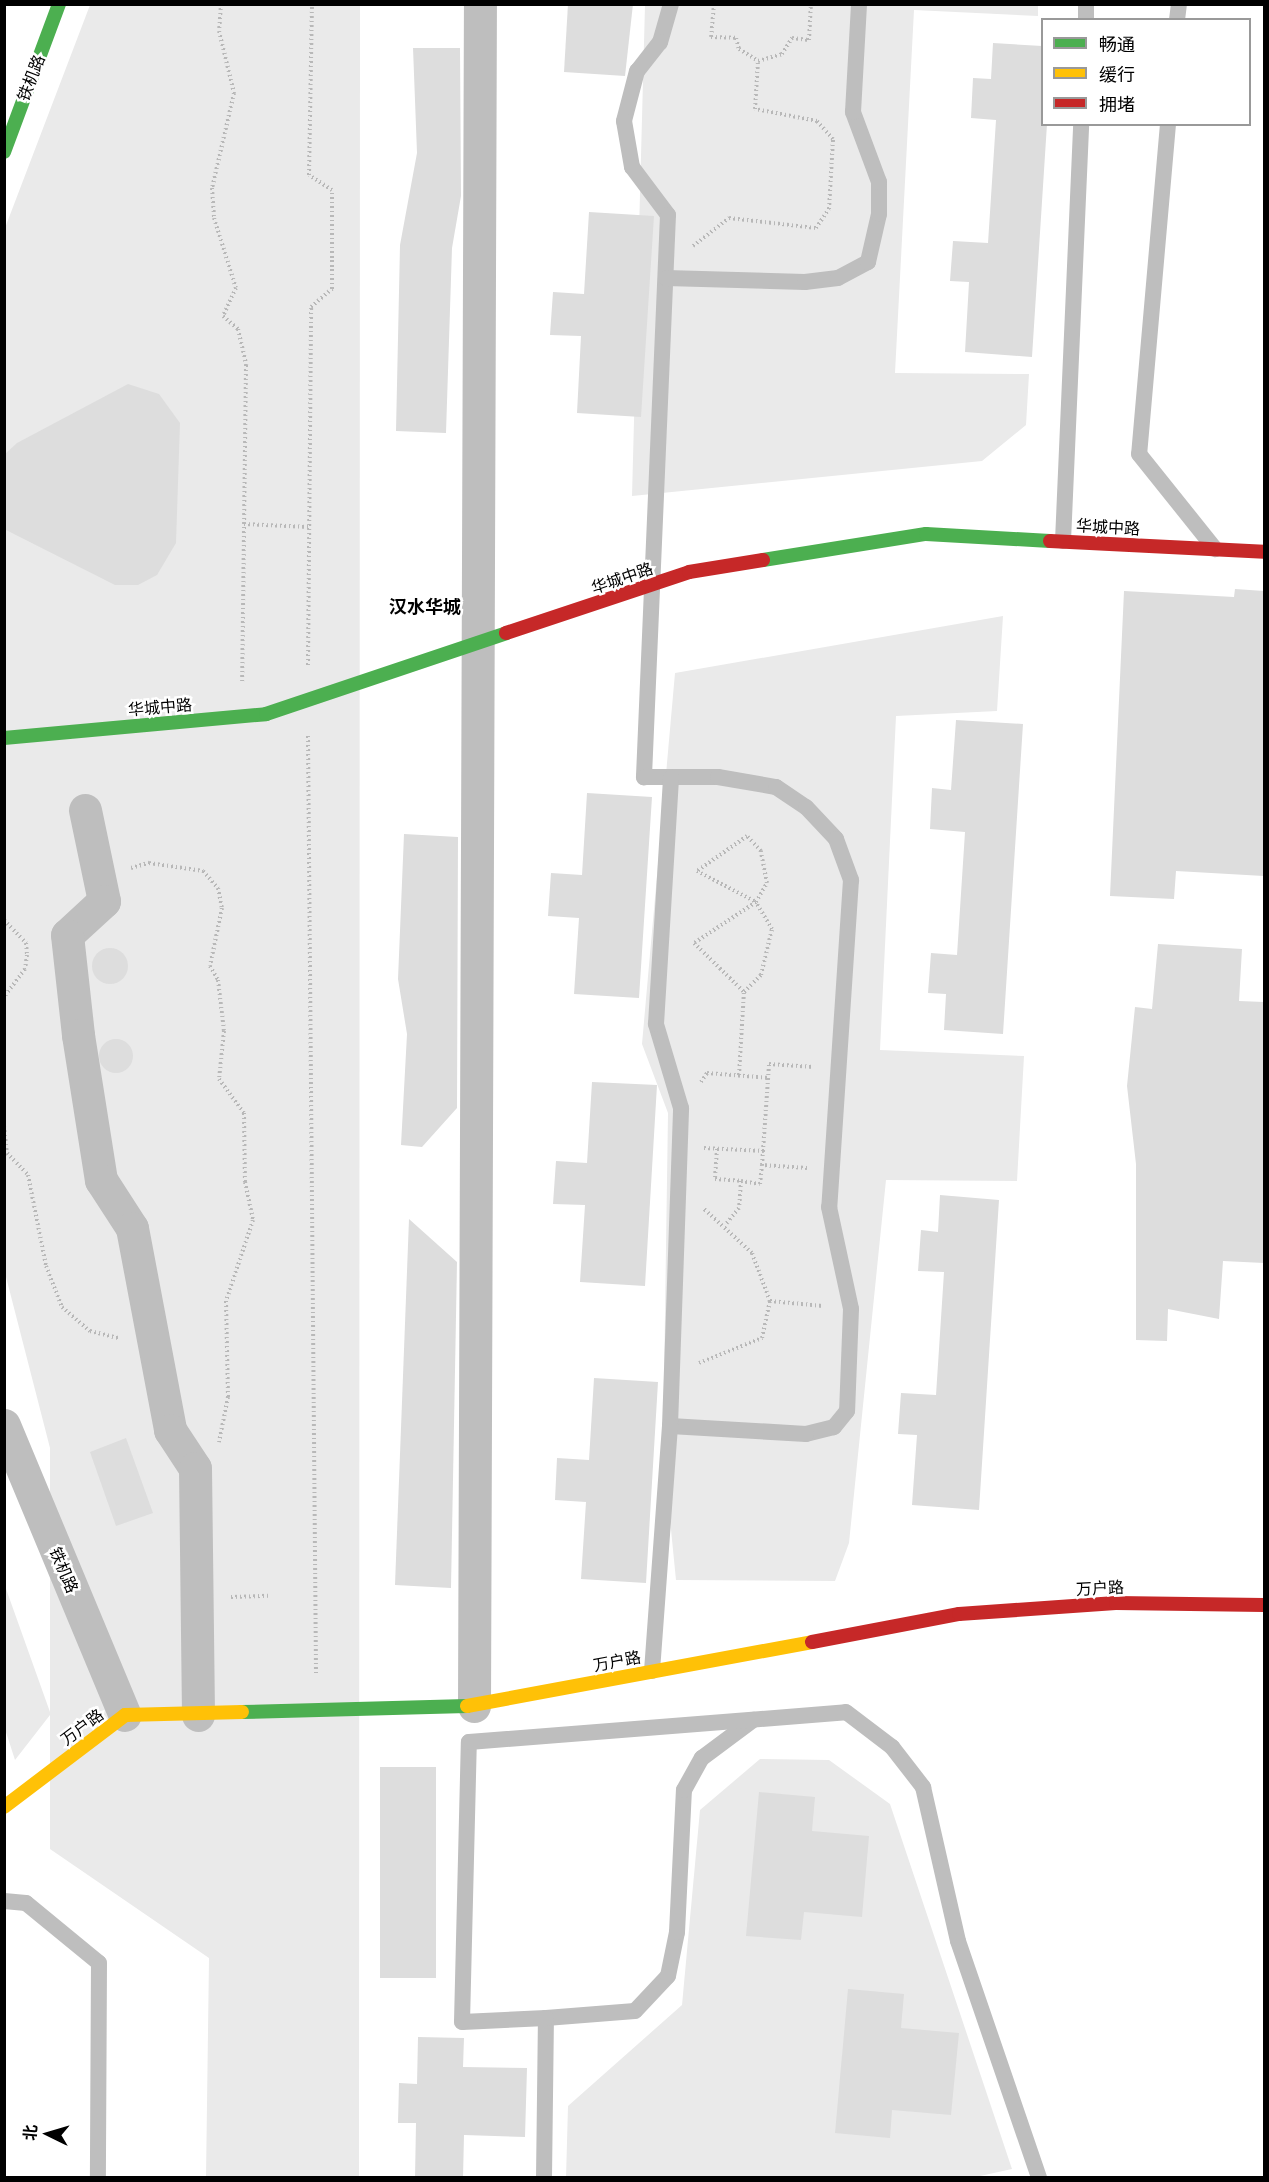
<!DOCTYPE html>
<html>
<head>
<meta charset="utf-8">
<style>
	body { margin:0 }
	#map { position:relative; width:1269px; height:2182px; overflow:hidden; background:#fff; font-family:"Archivo Narrow","Noto Sans SC",sans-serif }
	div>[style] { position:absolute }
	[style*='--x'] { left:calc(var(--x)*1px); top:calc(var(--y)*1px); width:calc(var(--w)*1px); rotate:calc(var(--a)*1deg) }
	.green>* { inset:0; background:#eaeaea }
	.building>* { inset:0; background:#ddd }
	.round { border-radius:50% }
	.path>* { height:4px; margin-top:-2px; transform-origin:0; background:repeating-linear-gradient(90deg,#b8b8b8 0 1.5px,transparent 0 4.5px) }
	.lane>* { height:16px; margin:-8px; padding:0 8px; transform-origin:8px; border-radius:8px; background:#bebebe }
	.street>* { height:33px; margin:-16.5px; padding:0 16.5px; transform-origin:16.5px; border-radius:16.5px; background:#bebebe }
	.fast>* { height:14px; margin:-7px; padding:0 7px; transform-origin:7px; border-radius:7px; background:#4caf50 }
	.slow>* { height:14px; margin:-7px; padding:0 7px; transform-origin:7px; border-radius:7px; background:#ffc107 }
	.jam>* { height:14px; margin:-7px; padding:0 7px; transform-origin:7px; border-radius:7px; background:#c62828 }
	span { translate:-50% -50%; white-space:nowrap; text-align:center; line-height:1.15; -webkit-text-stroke:5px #fff; paint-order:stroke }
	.street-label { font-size:16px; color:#000 }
	.neighbourhood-label { font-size:18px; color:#000; font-weight:700 }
	.frame { position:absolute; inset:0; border:6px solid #000; pointer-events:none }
	.legend { position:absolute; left:1041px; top:18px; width:210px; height:108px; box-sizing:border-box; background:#fff; border:2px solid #999; margin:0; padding:8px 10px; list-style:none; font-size:18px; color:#000 }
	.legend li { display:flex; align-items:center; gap:12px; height:30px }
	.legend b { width:30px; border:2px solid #999 }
	.north { position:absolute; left:18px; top:2104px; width:60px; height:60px; -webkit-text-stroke:4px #fff; paint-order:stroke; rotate:275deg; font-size:16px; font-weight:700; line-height:24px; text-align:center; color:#000 }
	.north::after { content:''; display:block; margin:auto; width:21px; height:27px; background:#000; clip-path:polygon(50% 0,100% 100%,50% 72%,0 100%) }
</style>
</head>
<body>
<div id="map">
	<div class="green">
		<div style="clip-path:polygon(90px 5px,360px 5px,359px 2177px,206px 2177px,209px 1958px,50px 1849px,50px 1715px,15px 1760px,5px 1729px,5px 1586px,50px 1712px,50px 1448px,5px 1273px,5px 228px)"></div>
		<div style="clip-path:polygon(645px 5px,1038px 5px,1038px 16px,914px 10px,895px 373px,1029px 374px,1026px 425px,982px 461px,632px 496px)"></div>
		<div style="clip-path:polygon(1003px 616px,997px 711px,896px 716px,880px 1050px,1024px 1056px,1017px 1181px,886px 1180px,849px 1543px,835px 1581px,676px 1580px,663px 1449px,668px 1113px,642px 1044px,675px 673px)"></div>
		<div style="clip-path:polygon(760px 1759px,829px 1760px,890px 1804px,1012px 2169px,971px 2178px,566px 2178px,568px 2106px,682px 2005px,700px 1810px)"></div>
	</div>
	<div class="building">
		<div style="clip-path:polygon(568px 4px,633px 4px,625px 76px,564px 72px)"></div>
		<div style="clip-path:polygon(993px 43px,1042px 46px,1042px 124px,1047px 124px,1032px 357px,965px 352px,969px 282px,950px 281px,953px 241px,988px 243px,996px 120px,971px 118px,973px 78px,991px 79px)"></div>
		<div style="clip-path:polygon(413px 48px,460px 48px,461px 196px,452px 248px,446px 433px,396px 431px,400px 245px,417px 153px)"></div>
		<div style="clip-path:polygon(589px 212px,654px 216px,641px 417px,577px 413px,581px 336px,550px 335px,553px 292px,584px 294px)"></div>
		<div style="clip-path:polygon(128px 384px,159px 394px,180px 423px,176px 543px,157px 575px,138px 585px,115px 585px,4px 529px,4px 455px,17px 443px)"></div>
		<div style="clip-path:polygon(1235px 589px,1264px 591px,1264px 876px,1176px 871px,1174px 899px,1110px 896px,1124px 591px,1234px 597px)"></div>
		<div style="clip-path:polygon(956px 720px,1023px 724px,1003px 1034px,944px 1030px,946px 994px,928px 993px,931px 953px,957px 955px,965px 832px,930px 829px,932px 788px,951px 790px)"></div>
		<div style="clip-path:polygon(587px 793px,652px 797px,639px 998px,574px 994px,579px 918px,548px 916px,551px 873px,582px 875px)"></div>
		<div style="clip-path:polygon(404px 834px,458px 837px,457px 1108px,422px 1147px,401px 1145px,407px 1034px,398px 979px)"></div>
		<div style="clip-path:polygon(1158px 944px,1242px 949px,1239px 1001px,1264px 1002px,1264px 1263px,1223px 1261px,1219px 1319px,1168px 1309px,1167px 1341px,1136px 1340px,1136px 1164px,1127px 1086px,1135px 1007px,1152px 1009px)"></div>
		<div class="round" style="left:92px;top:948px;width:36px;height:36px"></div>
		<div class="round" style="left:99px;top:1039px;width:34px;height:34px"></div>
		<div style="clip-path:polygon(592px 1082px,657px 1085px,645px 1286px,580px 1282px,585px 1205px,553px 1204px,556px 1161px,587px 1163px)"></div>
		<div style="clip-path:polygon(940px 1195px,999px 1200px,979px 1510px,912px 1505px,917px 1435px,898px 1434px,901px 1393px,936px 1395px,944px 1272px,918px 1271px,921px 1230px,938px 1232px)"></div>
		<div style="clip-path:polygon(409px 1219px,457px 1262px,451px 1588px,395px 1585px)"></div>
		<div style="clip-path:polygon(594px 1378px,658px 1382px,646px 1583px,581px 1579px,586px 1502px,555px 1500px,557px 1458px,589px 1460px)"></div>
		<div style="clip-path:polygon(126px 1438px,153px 1513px,116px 1526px,90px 1452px)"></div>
		<div style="clip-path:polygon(380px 1767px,436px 1767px,436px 1978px,380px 1978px)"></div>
		<div style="clip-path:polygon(759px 1792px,815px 1797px,812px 1831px,869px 1836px,862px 1917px,804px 1912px,801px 1940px,746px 1936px)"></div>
		<div style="clip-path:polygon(848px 1989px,904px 1994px,901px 2028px,959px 2033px,951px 2115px,892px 2110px,890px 2138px,835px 2133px)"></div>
		<div style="clip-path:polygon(418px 2037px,464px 2038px,463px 2067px,527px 2068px,525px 2137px,464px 2135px,463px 2178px,415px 2178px,416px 2123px,398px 2123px,399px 2083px,417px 2084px)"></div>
	</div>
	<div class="path">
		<div style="--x:221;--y:4;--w:27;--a:94"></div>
		<div style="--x:219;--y:31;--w:64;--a:76.4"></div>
		<div style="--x:234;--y:93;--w:98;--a:103"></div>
		<div style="--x:212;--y:188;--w:30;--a:86"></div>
		<div style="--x:214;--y:218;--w:73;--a:72.6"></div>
		<div style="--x:236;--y:288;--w:31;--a:115"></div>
		<div style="--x:223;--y:316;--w:20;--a:41"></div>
		<div style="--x:238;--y:329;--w:37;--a:77"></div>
		<div style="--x:246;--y:365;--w:318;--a:90.7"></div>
		<div style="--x:714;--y:4;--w:33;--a:95"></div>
		<div style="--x:711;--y:37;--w:25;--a:2"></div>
		<div style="--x:736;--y:38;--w:11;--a:75"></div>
		<div style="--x:739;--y:49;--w:22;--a:32"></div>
		<div style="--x:693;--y:246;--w:46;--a:-37.9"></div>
		<div style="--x:729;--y:218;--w:88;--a:6.6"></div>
		<div style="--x:816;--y:228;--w:23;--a:-56"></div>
		<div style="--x:829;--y:209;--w:70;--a:-86.7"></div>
		<div style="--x:833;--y:139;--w:24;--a:-132"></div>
		<div style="--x:817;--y:121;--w:63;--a:-169"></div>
		<div style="--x:755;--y:109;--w:48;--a:-86.4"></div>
		<div style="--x:758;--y:61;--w:25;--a:-16"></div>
		<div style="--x:782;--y:54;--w:19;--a:-58"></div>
		<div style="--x:792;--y:38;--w:17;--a:7"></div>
		<div style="--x:809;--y:40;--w:36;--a:-87"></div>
		<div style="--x:244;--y:524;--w:65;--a:2.6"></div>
		<div style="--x:308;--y:665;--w:358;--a:-89.5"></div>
		<div style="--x:311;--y:307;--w:28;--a:-41"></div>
		<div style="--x:332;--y:289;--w:99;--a:-90"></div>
		<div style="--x:332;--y:190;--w:27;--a:-147"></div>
		<div style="--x:309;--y:175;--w:171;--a:-89"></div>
		<div style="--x:308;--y:736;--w:940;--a:89.51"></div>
		<div style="--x:131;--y:868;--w:19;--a:-16"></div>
		<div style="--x:149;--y:863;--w:55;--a:8.4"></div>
		<div style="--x:203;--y:871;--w:23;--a:49"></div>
		<div style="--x:218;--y:888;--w:20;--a:79"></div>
		<div style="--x:222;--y:908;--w:59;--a:101.7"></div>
		<div style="--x:210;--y:966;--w:16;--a:60"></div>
		<div style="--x:218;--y:980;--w:51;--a:83.3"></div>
		<div style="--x:224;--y:1031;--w:48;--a:95.9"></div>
		<div style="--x:219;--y:1079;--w:42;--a:53.7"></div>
		<div style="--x:244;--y:1113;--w:69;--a:89.2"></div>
		<div style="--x:245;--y:1182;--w:39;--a:78"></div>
		<div style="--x:253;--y:1220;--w:85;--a:108.4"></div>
		<div style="--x:226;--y:1301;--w:96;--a:88.8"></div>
		<div style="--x:228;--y:1397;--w:46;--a:101.3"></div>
		<div style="--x:4;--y:920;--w:32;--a:46"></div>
		<div style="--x:26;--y:943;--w:12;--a:85"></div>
		<div style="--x:27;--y:955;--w:14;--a:98"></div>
		<div style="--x:25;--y:969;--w:35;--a:127"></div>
		<div style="--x:739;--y:1075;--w:83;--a:-86.6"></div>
		<div style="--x:744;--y:992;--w:24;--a:-45"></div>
		<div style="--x:761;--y:975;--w:47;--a:-76.6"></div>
		<div style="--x:772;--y:929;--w:31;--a:-121"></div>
		<div style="--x:756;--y:902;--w:22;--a:-60"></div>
		<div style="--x:767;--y:883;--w:33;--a:-101"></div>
		<div style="--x:761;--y:851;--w:21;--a:-133"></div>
		<div style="--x:747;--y:836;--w:61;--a:145"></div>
		<div style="--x:697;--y:871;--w:67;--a:27.7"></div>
		<div style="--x:756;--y:902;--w:74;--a:146.5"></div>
		<div style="--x:694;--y:943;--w:70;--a:44.4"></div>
		<div style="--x:701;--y:1082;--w:11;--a:-56"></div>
		<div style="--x:707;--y:1073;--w:62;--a:4.6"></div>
		<div style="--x:4;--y:1126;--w:27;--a:84"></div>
		<div style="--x:7;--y:1153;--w:30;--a:46"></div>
		<div style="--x:28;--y:1175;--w:93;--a:78.8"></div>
		<div style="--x:46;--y:1266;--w:44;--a:68.7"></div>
		<div style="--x:62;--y:1307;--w:37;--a:41"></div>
		<div style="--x:90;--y:1331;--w:30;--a:14"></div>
		<div style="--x:704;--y:1148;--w:60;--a:2.9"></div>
		<div style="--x:717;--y:1149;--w:30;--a:94"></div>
		<div style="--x:715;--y:1179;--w:26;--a:4"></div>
		<div style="--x:741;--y:1181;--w:27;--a:94"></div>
		<div style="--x:739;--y:1208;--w:22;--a:129"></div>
		<div style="--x:807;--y:1168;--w:45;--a:-176.2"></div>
		<div style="--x:762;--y:1165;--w:101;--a:-86"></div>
		<div style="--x:769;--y:1064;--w:45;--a:3.8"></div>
		<div style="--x:741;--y:1181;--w:19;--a:9"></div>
		<div style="--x:760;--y:1184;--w:19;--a:-84"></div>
		<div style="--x:770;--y:1301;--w:53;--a:5.4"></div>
		<div style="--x:699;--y:1363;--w:68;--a:-21.6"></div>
		<div style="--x:762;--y:1338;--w:38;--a:-78"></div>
		<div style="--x:770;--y:1301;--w:51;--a:-110.6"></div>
		<div style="--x:752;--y:1253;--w:65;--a:-137.5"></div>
		<div style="--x:231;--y:1597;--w:37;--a:-2"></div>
	</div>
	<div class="lane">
		<div style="--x:671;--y:4;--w:40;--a:106"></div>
		<div style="--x:660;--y:42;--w:37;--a:128"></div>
		<div style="--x:637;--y:71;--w:52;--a:104.6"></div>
		<div style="--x:624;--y:121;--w:47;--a:80.1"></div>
		<div style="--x:632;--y:167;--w:60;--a:53.1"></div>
		<div style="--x:668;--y:215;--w:563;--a:92.45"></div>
		<div style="--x:644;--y:777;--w:74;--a:0"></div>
		<div style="--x:718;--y:777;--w:59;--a:9.8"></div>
		<div style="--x:776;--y:787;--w:36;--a:34"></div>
		<div style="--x:806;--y:807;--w:44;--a:46.8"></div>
		<div style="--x:836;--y:839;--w:44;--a:69.9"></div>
		<div style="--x:851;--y:880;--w:328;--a:93.8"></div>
		<div style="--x:829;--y:1207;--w:104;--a:77.8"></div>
		<div style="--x:851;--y:1309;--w:102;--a:92.2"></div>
		<div style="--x:847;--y:1411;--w:21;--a:129"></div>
		<div style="--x:834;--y:1427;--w:29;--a:166"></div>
		<div style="--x:806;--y:1434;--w:136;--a:-176.6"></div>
		<div style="--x:670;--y:1426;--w:318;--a:-88"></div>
		<div style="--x:681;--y:1108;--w:88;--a:-106.6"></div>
		<div style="--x:656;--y:1024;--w:247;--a:-86.5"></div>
		<div style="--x:1086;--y:20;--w:16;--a:-90"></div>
		<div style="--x:1177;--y:20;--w:16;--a:-83"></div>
		<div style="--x:1168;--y:124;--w:331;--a:95"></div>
		<div style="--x:1139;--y:454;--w:122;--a:51.3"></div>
		<div style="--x:666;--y:278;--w:139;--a:1.6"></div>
		<div style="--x:805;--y:282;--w:33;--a:-7"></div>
		<div style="--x:838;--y:278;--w:34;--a:-28"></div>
		<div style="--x:868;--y:262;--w:49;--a:-77.1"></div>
		<div style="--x:879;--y:214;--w:32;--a:-90"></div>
		<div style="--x:879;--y:182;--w:75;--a:-110.4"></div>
		<div style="--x:853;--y:112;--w:108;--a:-86.8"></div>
		<div style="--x:1063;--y:541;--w:417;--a:-87.5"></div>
		<div style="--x:652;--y:1671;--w:246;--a:-85.8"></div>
		<div style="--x:4;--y:1901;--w:22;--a:5"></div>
		<div style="--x:26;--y:1903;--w:94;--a:39.4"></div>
		<div style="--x:99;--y:1963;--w:215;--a:90.3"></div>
		<div style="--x:546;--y:2018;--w:89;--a:-4.5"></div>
		<div style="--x:635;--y:2011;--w:48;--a:-46.7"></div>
		<div style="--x:668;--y:1976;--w:45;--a:-78.4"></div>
		<div style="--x:677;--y:1932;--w:142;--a:-87.2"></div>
		<div style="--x:684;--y:1790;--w:37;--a:-61"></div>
		<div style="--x:702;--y:1758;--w:64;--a:-36.7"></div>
		<div style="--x:544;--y:2178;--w:160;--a:-89.3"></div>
		<div style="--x:546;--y:2018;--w:84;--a:177.3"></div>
		<div style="--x:462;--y:2022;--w:280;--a:-88.6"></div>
		<div style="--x:469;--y:1742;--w:378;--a:-4.5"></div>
		<div style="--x:846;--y:1712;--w:58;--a:37.3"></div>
		<div style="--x:892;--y:1747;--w:51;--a:52.2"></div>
		<div style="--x:923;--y:1787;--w:158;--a:77.2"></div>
		<div style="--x:958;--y:1941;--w:250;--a:71.1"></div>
	</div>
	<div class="street">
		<div style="--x:85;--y:810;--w:93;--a:78.2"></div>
		<div style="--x:104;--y:901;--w:50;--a:137.4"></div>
		<div style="--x:67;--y:935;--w:101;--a:83.7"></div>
		<div style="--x:78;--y:1035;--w:147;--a:81"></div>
		<div style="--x:101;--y:1180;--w:57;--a:57.1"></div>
		<div style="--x:132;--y:1228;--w:206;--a:79.3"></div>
		<div style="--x:170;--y:1430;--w:45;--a:56.7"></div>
		<div style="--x:195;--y:1468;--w:247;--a:89.3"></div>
		<div style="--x:4;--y:1425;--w:314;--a:67.4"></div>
		<div style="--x:474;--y:1706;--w:1702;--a:-89.8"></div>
	</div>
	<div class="fast">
		<div style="--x:4;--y:152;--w:158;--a:-69.6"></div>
		<div style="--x:763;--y:560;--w:165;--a:-9.1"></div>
		<div style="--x:926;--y:534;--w:124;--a:3.2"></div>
		<div style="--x:4;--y:738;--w:263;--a:-5.2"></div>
		<div style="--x:266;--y:714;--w:253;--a:-18.6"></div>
		<div style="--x:242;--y:1712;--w:225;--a:-1.5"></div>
	</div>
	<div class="slow">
		<div style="--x:467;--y:1706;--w:351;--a:-10.5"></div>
		<div style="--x:4;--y:1807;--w:152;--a:-37.2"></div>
		<div style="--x:125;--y:1715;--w:117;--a:-1.5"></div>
	</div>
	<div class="jam">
		<div style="--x:1050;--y:541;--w:214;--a:2.9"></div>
		<div style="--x:506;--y:633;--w:193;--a:-18.4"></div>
		<div style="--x:689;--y:572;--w:75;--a:-9.2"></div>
		<div style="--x:812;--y:1642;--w:150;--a:-10.8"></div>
		<div style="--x:959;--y:1614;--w:157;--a:-4"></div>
		<div style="--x:1116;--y:1603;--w:148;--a:0.8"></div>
	</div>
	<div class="street-label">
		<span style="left:31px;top:78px;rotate:-69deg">铁机路</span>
		<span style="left:1108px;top:527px;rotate:3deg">华城中路</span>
		<span style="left:622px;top:578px;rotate:-19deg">华城中路</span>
		<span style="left:160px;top:707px;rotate:-5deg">华城中路</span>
		<span style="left:64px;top:1570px;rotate:67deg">铁机路</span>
		<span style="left:1100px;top:1588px;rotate:-3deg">万户路</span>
		<span style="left:617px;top:1661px;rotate:-11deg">万户路</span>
		<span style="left:82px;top:1727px;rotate:-37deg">万户路</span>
	</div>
	<div class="neighbourhood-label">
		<span style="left:425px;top:607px">汉水华城</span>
	</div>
	<div class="frame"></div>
	<ul class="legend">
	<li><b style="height:8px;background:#4caf50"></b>畅通</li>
	<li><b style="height:8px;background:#ffc107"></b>缓行</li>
	<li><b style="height:8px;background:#c62828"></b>拥堵</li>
	</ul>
	<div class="north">北</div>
</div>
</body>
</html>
